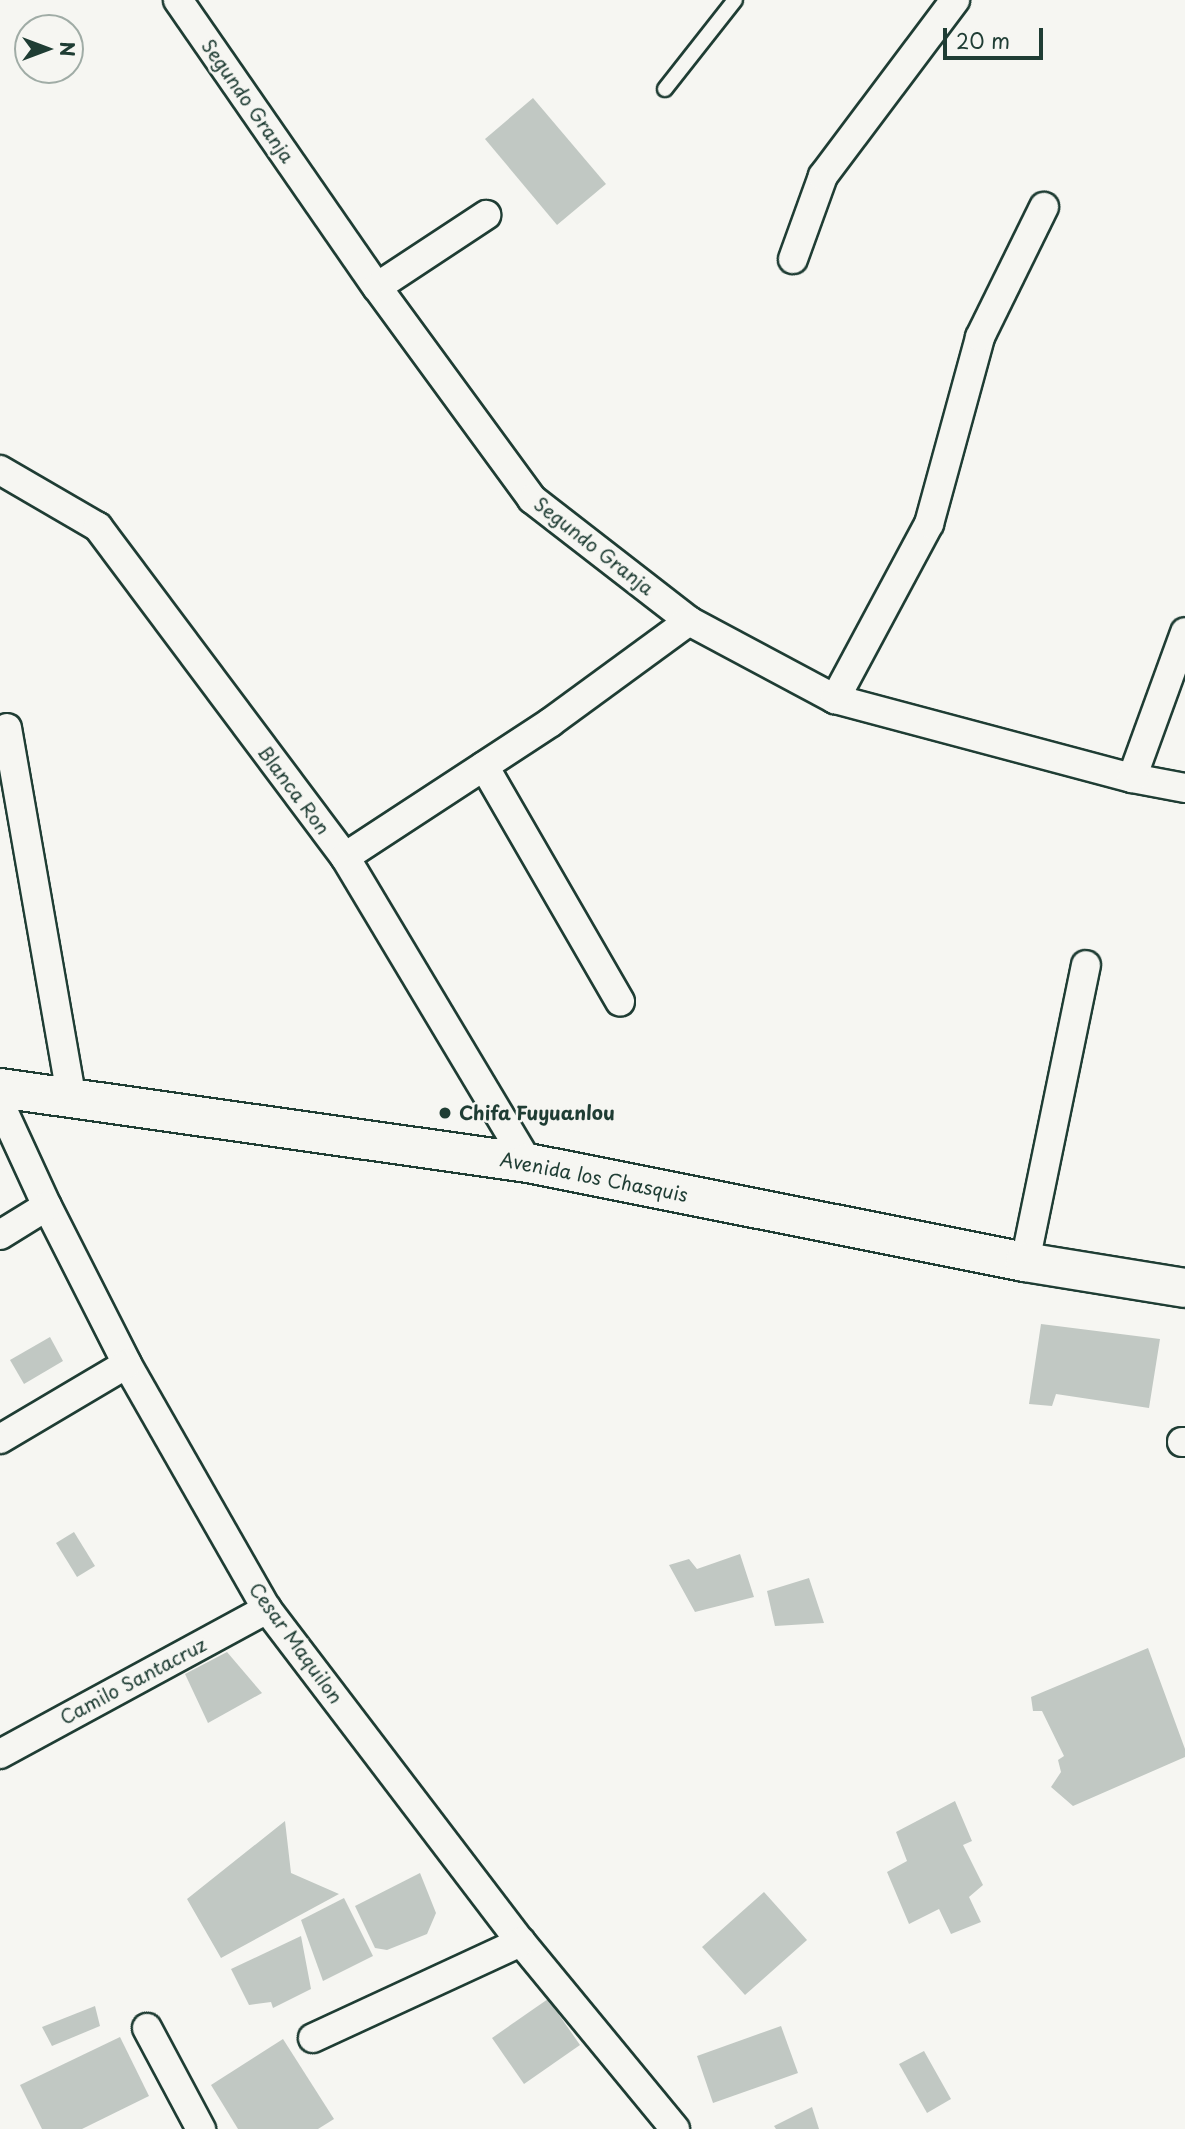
<!DOCTYPE html>
<html>
<head>
<meta charset="utf-8">
<style>
	body { margin:0 }
	#map { position:relative; width:1185px; height:2129px; overflow:hidden; background:#f6f6f2; font-family:"Playpen Sans",sans-serif }
	div>[style] { position:absolute }
	[style*='--x'] { left:calc(var(--x)*1px); top:calc(var(--y)*1px); width:calc(var(--w)*1px); rotate:calc(var(--a)*1deg) }
	.building>* { inset:0; background:#c1c8c3 }
	.roads { filter:drop-shadow(2px 0 #1f3d34) drop-shadow(-2px 0 #1f3d34) drop-shadow(0 2px #1f3d34) drop-shadow(0 -2px #1f3d34) }
	.lane>* { height:14px; margin:-7px; padding:0 7px; transform-origin:7px; border-radius:7px; background:#f6f6f2 }
	.street>* { height:28px; margin:-14px; padding:0 14px; transform-origin:14px; border-radius:14px; background:#f6f6f2 }
	.secondary>* { height:38px; margin:-19px; padding:0 19px; transform-origin:19px; border-radius:19px; background:#f6f6f2 }
	.dots>* { width:19px; height:19px; translate:-50% -50%; box-sizing:border-box; border:4px solid #f6f6f2; border-radius:50% }
	span { translate:-50% -50%; white-space:nowrap; text-align:center; line-height:1.15; -webkit-text-stroke:5px #f6f6f2; paint-order:stroke }
	.street-label { font-size:19px; color:#1f3d34 }
	.poi-label { font-size:19px; color:#1f3d34; font-weight:700 }
	.left { translate:0 -50%; text-align:left }
	.north { position:absolute; left:14px; top:14px; width:70px; height:70px; box-sizing:border-box; background:#f6f6f2; border:2px solid #a0aca6; border-radius:50%; rotate:90deg; font-size:19px; font-weight:700; line-height:28px; text-align:center; color:#1f3d34 }
	.north::after { content:''; display:block; margin:auto; width:24px; height:32px; background:#1f3d34; clip-path:polygon(50% 0,100% 100%,50% 72%,0 100%) }
	.scale { position:absolute; left:943px; top:28px; width:100px; height:32px; box-sizing:border-box; border:4px solid #1f3d34; border-top:0; padding-left:9px; font-size:21px; line-height:24px; white-space:nowrap; color:#1f3d34; -webkit-text-stroke:5px #f6f6f2; paint-order:stroke }
</style>
</head>
<body>
<div id="map">
	<div class="building">
		<div style="clip-path:polygon(533px 98px,606px 184px,557px 225px,485px 139px)"></div>
		<div style="clip-path:polygon(1041px 1324px,1160px 1339px,1149px 1408px,1056px 1394px,1052px 1406px,1029px 1404px)"></div>
		<div style="clip-path:polygon(50px 1337px,63px 1361px,24px 1384px,10px 1360px)"></div>
		<div style="clip-path:polygon(74px 1532px,95px 1566px,77px 1577px,56px 1543px)"></div>
		<div style="clip-path:polygon(740px 1554px,754px 1597px,695px 1612px,669px 1565px,689px 1559px,697px 1569px)"></div>
		<div style="clip-path:polygon(809px 1578px,824px 1623px,775px 1626px,767px 1591px)"></div>
		<div style="clip-path:polygon(1148px 1648px,1185px 1749px,1185px 1757px,1073px 1806px,1051px 1787px,1061px 1772px,1058px 1760px,1064px 1756px,1042px 1711px,1033px 1711px,1031px 1697px)"></div>
		<div style="clip-path:polygon(227px 1652px,262px 1693px,208px 1723px,185px 1674px)"></div>
		<div style="clip-path:polygon(955px 1801px,972px 1841px,963px 1845px,983px 1885px,969px 1897px,981px 1922px,951px 1934px,939px 1909px,909px 1924px,887px 1872px,907px 1861px,896px 1832px)"></div>
		<div style="clip-path:polygon(285px 1821px,291px 1873px,339px 1894px,221px 1958px,187px 1899px)"></div>
		<div style="clip-path:polygon(420px 1873px,436px 1913px,427px 1934px,387px 1950px,375px 1948px,355px 1906px)"></div>
		<div style="clip-path:polygon(764px 1892px,807px 1940px,745px 1995px,702px 1947px)"></div>
		<div style="clip-path:polygon(344px 1898px,373px 1956px,323px 1981px,301px 1920px)"></div>
		<div style="clip-path:polygon(301px 1936px,311px 1989px,273px 2008px,271px 2002px,249px 2005px,231px 1969px)"></div>
		<div style="clip-path:polygon(548px 1999px,580px 2045px,524px 2084px,492px 2038px)"></div>
		<div style="clip-path:polygon(95px 2006px,100px 2026px,52px 2046px,42px 2027px)"></div>
		<div style="clip-path:polygon(781px 2026px,798px 2073px,713px 2103px,697px 2056px)"></div>
		<div style="clip-path:polygon(120px 2037px,149px 2096px,82px 2129px,42px 2129px,20px 2085px)"></div>
		<div style="clip-path:polygon(283px 2039px,334px 2119px,318px 2129px,238px 2129px,211px 2085px)"></div>
		<div style="clip-path:polygon(924px 2051px,951px 2099px,927px 2113px,899px 2064px)"></div>
		<div style="clip-path:polygon(812px 2107px,819px 2129px,776px 2129px,774px 2126px)"></div>
	</div>
	<div class="roads">
		<div class="lane">
			<div style="--x:665;--y:89;--w:113;--a:-51.8"></div>
		</div>
		<div class="street">
			<div style="--x:178;--y:0;--w:349;--a:55.3"></div>
			<div style="--x:377;--y:287;--w:263;--a:53.8"></div>
			<div style="--x:532;--y:499;--w:199;--a:37.8"></div>
			<div style="--x:689;--y:621;--w:166;--a:28.1"></div>
			<div style="--x:835;--y:699;--w:307;--a:14.9"></div>
			<div style="--x:1132;--y:778;--w:54;--a:10.7"></div>
			<div style="--x:793;--y:259;--w:88;--a:-70.1"></div>
			<div style="--x:823;--y:176;--w:220;--a:-53.1"></div>
			<div style="--x:377;--y:287;--w:131;--a:-33.4"></div>
			<div style="--x:0;--y:470;--w:113;--a:30.2"></div>
			<div style="--x:98;--y:527;--w:412;--a:53.2"></div>
			<div style="--x:345;--y:857;--w:357;--a:59.1"></div>
			<div style="--x:835;--y:699;--w:199;--a:-61.8"></div>
			<div style="--x:929;--y:524;--w:194;--a:-74.7"></div>
			<div style="--x:980;--y:337;--w:145;--a:-63.8"></div>
			<div style="--x:7;--y:728;--w:374;--a:80.1"></div>
			<div style="--x:484;--y:766;--w:272;--a:60"></div>
			<div style="--x:1132;--y:778;--w:155;--a:-70"></div>
			<div style="--x:345;--y:857;--w:246;--a:-33.2"></div>
			<div style="--x:551;--y:722;--w:171;--a:-36.2"></div>
			<div style="--x:0;--y:1104;--w:112;--a:65.3"></div>
			<div style="--x:47;--y:1206;--w:177;--a:63.1"></div>
			<div style="--x:127;--y:1364;--w:282;--a:60.3"></div>
			<div style="--x:267;--y:1609;--w:419;--a:52.7"></div>
			<div style="--x:521;--y:1942;--w:242;--a:50.5"></div>
			<div style="--x:0;--y:1235;--w:55;--a:-31.7"></div>
			<div style="--x:1025;--y:1262;--w:303;--a:-78.4"></div>
			<div style="--x:0;--y:1439;--w:147;--a:-30.6"></div>
			<div style="--x:1182;--y:1442;--w:3;--a:0"></div>
			<div style="--x:0;--y:1754;--w:304;--a:-28.5"></div>
			<div style="--x:147;--y:2028;--w:115;--a:61.9"></div>
			<div style="--x:313;--y:2038;--w:229;--a:-24.8"></div>
		</div>
		<div class="secondary">
			<div style="--x:0;--y:1088;--w:533;--a:8.08"></div>
			<div style="--x:528;--y:1163;--w:507;--a:11.27"></div>
			<div style="--x:1025;--y:1262;--w:162;--a:9.2"></div>
		</div>
	</div>
	<div class="dots">
		<div style="left:445px;top:1113px;background:#1f3d34"></div>
	</div>
	<div class="street-label">
		<span style="left:248px;top:101px;rotate:55deg">Segundo Granja</span>
		<span style="left:594px;top:546px;rotate:38deg">Segundo Granja</span>
		<span style="left:294px;top:790px;rotate:53deg">Blanca Ron</span>
		<span style="left:594px;top:1177px;rotate:11deg">Avenida los Chasquis</span>
		<span style="left:296px;top:1643px;rotate:54deg">Cesar Maquilon</span>
		<span style="left:133px;top:1681px;rotate:-28deg">Camilo Santacruz</span>
	</div>
	<div class="poi-label">
		<span class="left" style="left:459px;top:1113px">Chifa Fuyuanlou</span>
	</div>
	<div class="north">N</div>
	<div class="scale">20 m</div>
</div>
</body>
</html>
